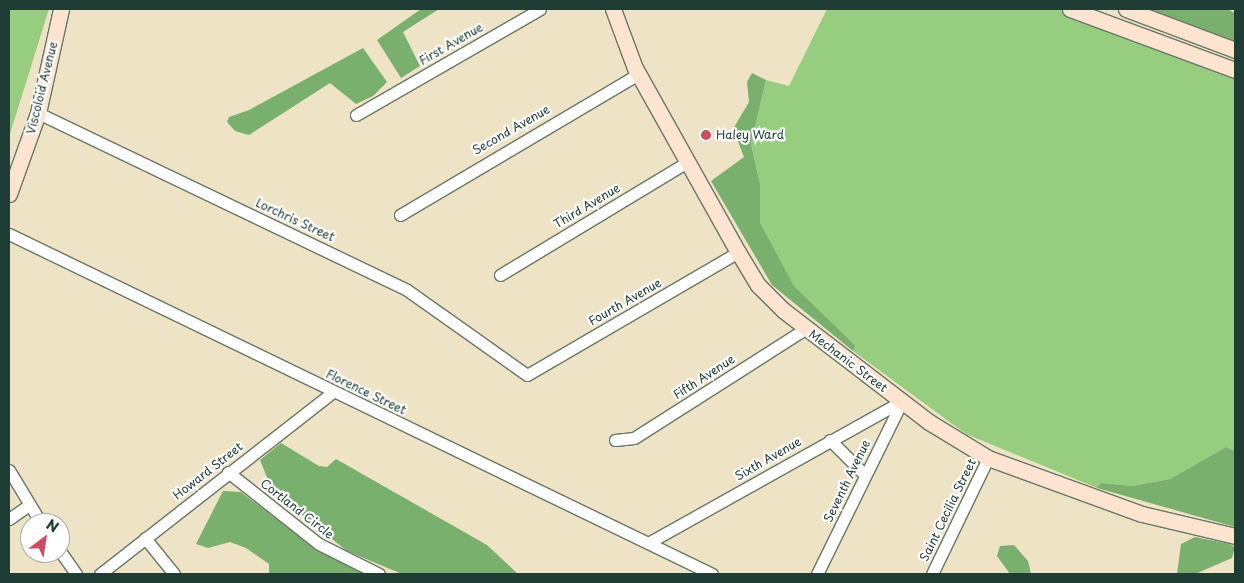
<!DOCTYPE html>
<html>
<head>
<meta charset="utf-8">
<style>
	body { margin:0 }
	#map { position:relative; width:1244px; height:583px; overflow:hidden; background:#efe3c6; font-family:"Playpen Sans",sans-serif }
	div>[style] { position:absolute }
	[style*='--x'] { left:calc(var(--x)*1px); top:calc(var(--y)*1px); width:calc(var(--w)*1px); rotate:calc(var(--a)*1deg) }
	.green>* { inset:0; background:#97cd7e }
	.forest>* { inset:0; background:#79b06d }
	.roads { filter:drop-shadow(1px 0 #687767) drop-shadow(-1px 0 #687767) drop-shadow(0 1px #687767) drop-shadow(0 -1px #687767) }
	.minor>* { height:11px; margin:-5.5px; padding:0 5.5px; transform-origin:5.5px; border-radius:5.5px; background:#fff }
	.secondary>* { height:15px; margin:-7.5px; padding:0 7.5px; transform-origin:7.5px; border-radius:7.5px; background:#fde4d1 }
	.dots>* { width:14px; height:14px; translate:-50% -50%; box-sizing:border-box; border:2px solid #fff; border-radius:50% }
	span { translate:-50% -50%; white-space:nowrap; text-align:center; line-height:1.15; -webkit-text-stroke:4.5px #fff; paint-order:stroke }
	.street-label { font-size:12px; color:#1f3d34 }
	.poi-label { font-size:12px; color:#1f3d34 }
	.left { translate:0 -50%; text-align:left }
	.frame { position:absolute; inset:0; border:10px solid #1f3d34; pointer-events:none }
	.north { position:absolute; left:20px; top:513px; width:50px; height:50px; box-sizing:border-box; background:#fff; border:1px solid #a5b1ae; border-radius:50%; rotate:31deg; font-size:14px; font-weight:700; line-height:20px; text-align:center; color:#1f3d34 }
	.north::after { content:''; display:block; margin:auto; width:18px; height:22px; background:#d1495b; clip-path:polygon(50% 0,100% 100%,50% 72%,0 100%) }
</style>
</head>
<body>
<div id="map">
	<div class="green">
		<div style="clip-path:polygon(9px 9px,49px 9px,9px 137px)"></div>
		<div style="clip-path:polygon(827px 9px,1058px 9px,1235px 75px,1235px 451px,1226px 447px,1170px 479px,1132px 486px,1101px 483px,1097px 488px,966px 434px,853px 351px,855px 345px,794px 286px,776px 256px,760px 223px,760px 184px,751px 144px,766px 80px,789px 86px)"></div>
	</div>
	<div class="forest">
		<div style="clip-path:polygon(421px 9px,439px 9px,403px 32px,420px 66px,401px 78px,377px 40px)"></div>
		<div style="clip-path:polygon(1145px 9px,1227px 9px,1235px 13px,1235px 42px)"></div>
		<div style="clip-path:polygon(363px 48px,387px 82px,373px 96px,356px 104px,330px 83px,249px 135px,235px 131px,227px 122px,229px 117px,249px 110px)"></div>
		<div style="clip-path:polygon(752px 73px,766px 80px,751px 144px,760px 184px,760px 223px,794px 286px,855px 345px,853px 351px,772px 285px,711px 181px,744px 157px,733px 129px,749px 102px,747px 82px)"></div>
		<div style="clip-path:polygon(281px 443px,319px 466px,327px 467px,336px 459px,487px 545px,518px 574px,402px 574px,347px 551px,273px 492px,260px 460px)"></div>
		<div style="clip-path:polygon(1226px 447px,1235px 451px,1235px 527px,1097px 488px,1101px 483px,1132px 486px,1170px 479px)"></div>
		<div style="clip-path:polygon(223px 491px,241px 492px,320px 552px,371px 574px,269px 574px,269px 564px,246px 548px,230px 542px,208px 548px,196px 544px)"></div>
		<div style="clip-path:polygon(1195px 537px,1230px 544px,1235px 547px,1232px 558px,1195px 574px,1177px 574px,1181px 544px)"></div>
		<div style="clip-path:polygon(1014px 545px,1028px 561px,1031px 574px,1010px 574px,997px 556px,1000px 546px)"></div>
	</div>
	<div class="roads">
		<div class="minor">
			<div style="--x:38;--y:113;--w:409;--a:25.6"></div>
			<div style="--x:407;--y:290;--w:147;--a:35.3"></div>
			<div style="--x:527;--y:375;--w:244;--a:-30.2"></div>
			<div style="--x:356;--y:115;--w:212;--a:-29.9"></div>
			<div style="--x:400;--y:215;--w:277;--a:-30.6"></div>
			<div style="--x:9;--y:234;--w:781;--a:25.81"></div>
			<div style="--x:500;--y:275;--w:218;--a:-31.1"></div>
			<div style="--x:615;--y:440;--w:19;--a:-6"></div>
			<div style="--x:634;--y:438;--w:203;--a:-32.5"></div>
			<div style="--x:830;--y:440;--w:49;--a:45"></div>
			<div style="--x:9;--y:470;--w:62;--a:58.9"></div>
			<div style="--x:228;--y:472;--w:116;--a:38.4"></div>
			<div style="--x:319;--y:544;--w:67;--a:26.6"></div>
			<div style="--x:9;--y:519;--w:24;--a:-35"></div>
			<div style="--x:145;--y:538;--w:46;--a:51.1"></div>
			<div style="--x:648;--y:543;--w:291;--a:-29.2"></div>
			<div style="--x:60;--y:551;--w:28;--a:55"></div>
			<div style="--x:100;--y:574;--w:296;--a:-38"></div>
			<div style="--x:817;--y:574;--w:193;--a:-63.8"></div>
			<div style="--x:932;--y:574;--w:129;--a:-64.2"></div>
		</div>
		<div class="secondary">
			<div style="--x:613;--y:9;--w:63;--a:69.6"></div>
			<div style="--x:635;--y:68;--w:211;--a:60.8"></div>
			<div style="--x:738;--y:252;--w:39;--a:59"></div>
			<div style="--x:758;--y:285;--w:35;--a:45"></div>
			<div style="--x:783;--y:310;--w:184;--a:37.5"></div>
			<div style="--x:929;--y:422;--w:69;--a:31.4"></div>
			<div style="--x:988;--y:458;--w:164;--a:20"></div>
			<div style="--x:1142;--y:514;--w:96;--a:13.3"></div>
			<div style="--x:1070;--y:9;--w:176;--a:20.3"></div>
			<div style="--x:1126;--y:9;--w:116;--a:20.6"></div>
			<div style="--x:9;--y:194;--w:86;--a:-70.3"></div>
			<div style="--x:38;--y:113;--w:107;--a:-77.5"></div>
		</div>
	</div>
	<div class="dots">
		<div style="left:706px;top:135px;background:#d1495b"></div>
	</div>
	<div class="street-label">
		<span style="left:451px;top:44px;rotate:-30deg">First Avenue</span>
		<span style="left:42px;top:88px;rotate:-76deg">Viscoloid Avenue</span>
		<span style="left:511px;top:130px;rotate:-30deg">Second Avenue</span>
		<span style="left:587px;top:206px;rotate:-31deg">Third Avenue</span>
		<span style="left:295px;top:220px;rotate:25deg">Lorchris Street</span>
		<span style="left:625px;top:302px;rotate:-30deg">Fourth Avenue</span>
		<span style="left:848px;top:361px;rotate:37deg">Mechanic Street</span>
		<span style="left:704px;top:377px;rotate:-33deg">Fifth Avenue</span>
		<span style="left:366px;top:392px;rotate:26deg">Florence Street</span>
		<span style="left:768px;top:459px;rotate:-30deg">Sixth Avenue</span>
		<span style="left:208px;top:471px;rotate:-38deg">Howard Street</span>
		<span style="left:847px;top:481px;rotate:-64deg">Seventh Avenue</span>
		<span style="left:297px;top:509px;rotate:38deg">Cortland Circle</span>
		<span style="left:948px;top:510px;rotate:-64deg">Saint Cecilia Street</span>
	</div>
	<div class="poi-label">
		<span class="left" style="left:716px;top:135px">Haley Ward</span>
	</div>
	<div class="frame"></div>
	<div class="north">N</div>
</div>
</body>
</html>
